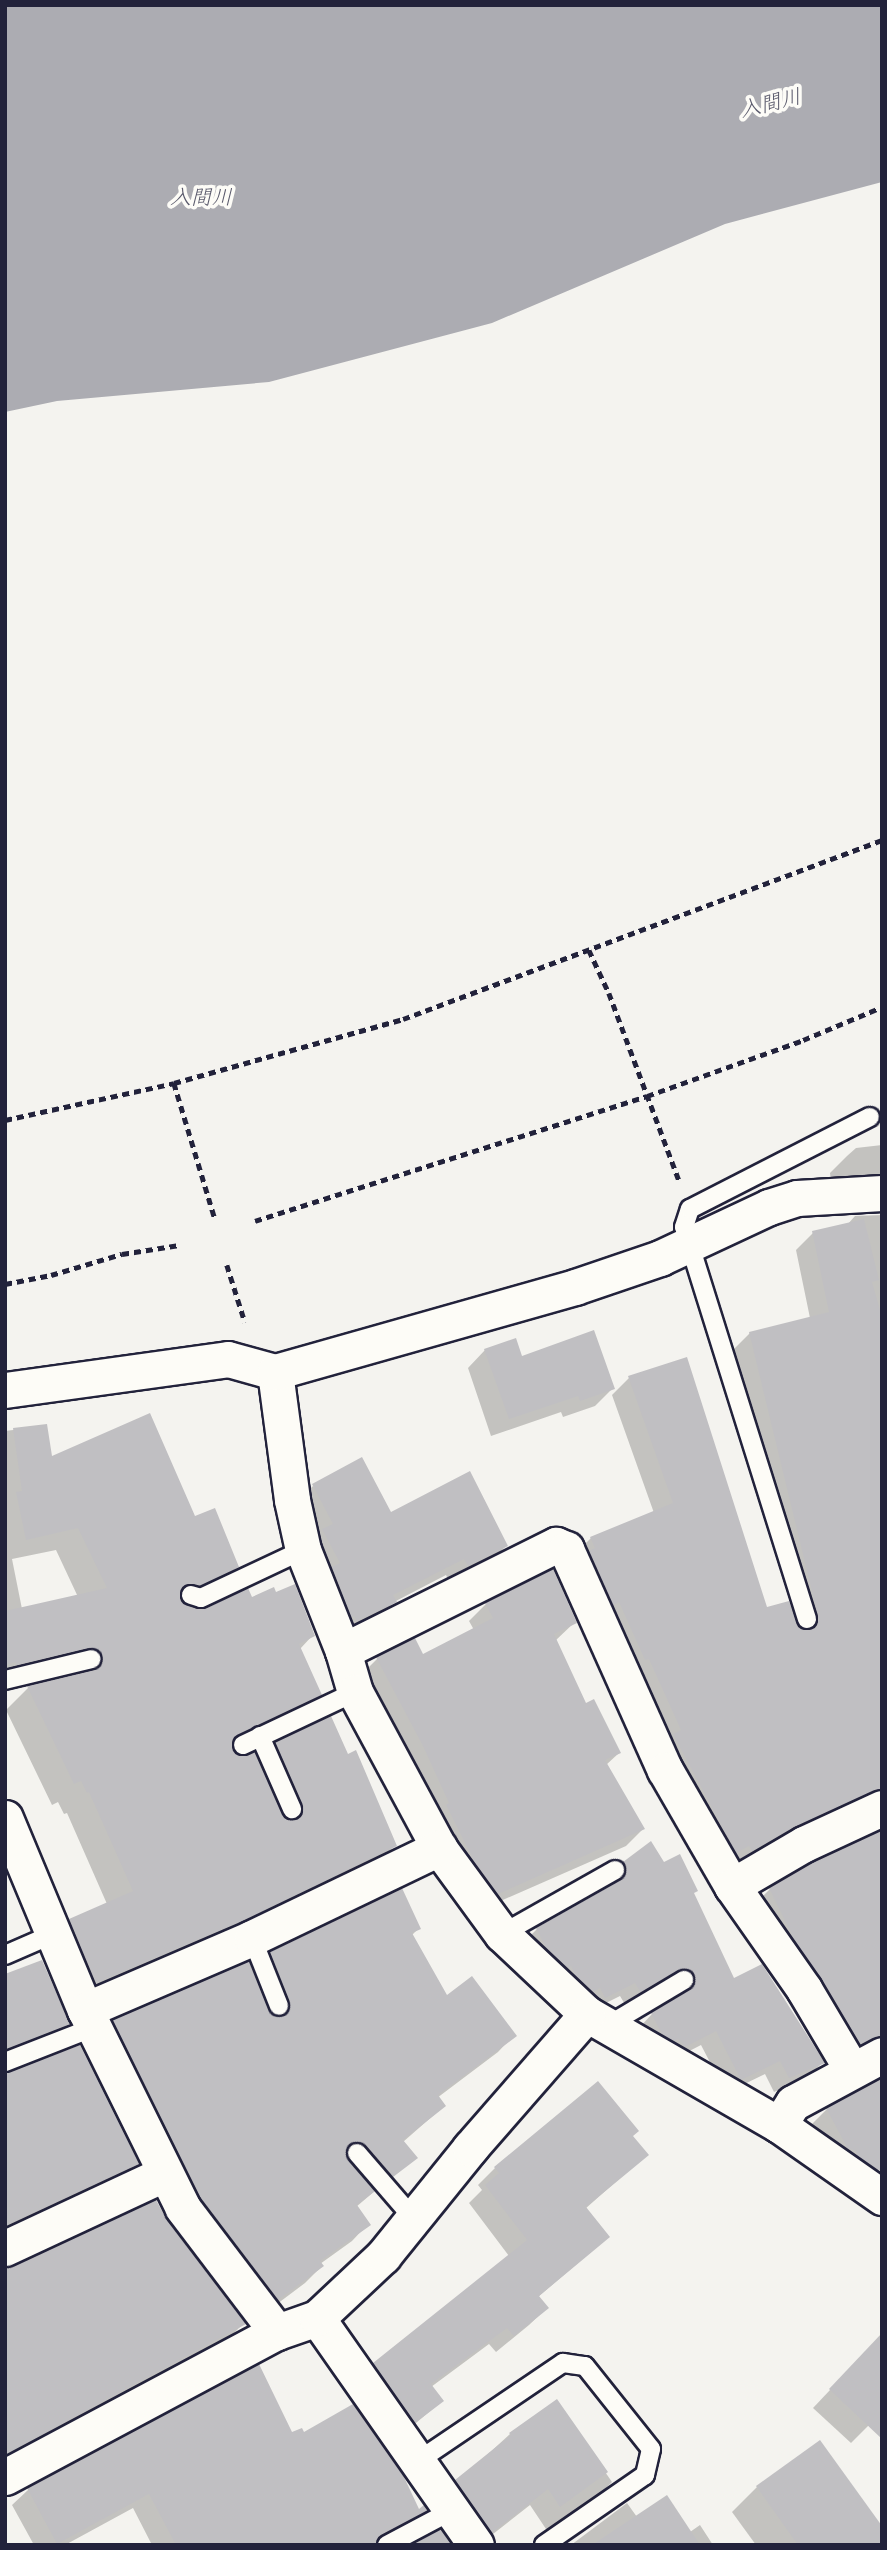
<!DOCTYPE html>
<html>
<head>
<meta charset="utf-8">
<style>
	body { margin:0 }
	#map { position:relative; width:887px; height:2550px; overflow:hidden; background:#f4f3ef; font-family:Mali,"Klee One",sans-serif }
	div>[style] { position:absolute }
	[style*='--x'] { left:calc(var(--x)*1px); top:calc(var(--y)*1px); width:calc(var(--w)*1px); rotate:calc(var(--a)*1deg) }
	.water>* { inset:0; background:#acacb2 }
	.shadow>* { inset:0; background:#0003 }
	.building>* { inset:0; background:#c0bfc2 }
	.path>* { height:4.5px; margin-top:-2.25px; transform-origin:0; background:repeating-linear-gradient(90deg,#22223b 0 7px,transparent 0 12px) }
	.roads { filter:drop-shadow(2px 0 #22223b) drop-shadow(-2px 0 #22223b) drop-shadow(0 2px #22223b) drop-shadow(0 -2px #22223b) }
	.lane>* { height:18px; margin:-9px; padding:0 9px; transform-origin:9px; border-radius:9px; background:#fdfcf7 }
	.street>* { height:35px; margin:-17.5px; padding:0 17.5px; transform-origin:17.5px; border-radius:17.5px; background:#fdfcf7 }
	span { translate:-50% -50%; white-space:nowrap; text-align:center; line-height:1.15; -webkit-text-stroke:7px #fdfcf7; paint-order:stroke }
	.water-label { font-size:21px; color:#59596b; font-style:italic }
	.frame { position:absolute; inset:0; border:7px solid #22223b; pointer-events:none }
</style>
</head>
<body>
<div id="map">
	<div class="water">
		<div style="clip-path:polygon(5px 5px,882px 5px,882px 182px,725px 224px,492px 323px,269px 382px,57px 401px,5px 412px)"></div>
	</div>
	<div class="shadow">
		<div style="clip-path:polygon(882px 1145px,882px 1203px,832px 1191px,830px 1173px,847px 1156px,856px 1148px)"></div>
		<div style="clip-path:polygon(882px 1215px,882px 1815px,734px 1867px,719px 1869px,574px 1555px,591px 1538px,654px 1513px,612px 1395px,629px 1378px,766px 1609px,796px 1615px,733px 1350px,750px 1333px,810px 1318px,796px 1250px,813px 1233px,847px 1225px,855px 1216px)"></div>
		<div style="clip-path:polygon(485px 1350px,520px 1358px,613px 1388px,595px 1406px,563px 1417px,561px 1412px,491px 1436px,468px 1368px)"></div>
		<div style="clip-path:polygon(evenodd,45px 1426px,50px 1458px,194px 1519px,237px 1567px,215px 1589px,183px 1604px,205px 1610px,251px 1600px,313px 1635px,300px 1649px,320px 1695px,297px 1717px,231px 1749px,231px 1752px,257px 1763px,276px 1744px,347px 1756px,394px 1846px,372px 1868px,73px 2005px,48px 1943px,70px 1921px,107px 1904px,67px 1813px,64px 1814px,58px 1802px,52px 1805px,6px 1710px,28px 1688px,77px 1675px,73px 1670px,5px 1683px,5px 1431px,45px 1426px,56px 1550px,78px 1597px,22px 1609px,12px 1559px,56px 1550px)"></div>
		<div style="clip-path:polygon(313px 1486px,390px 1514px,506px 1546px,489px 1563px,450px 1583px,446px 1575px,394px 1602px,377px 1619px,340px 1638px,296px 1503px)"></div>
		<div style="clip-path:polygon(486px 1604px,575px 1622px,555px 1641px,585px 1706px,619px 1753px,606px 1765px,643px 1829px,626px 1846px,480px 1910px,360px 1676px,377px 1659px,414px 1640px,422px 1656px,474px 1630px,469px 1621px)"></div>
		<div style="clip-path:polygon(882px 1832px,882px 2061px,843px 2060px,753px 1906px,770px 1889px)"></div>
		<div style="clip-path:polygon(624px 1864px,663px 1865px,693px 1894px,733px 1980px,822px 2063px,808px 2077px,774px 2092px,765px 2074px,726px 2093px,701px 2045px,670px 2061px,638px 2029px,652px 2014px,681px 1995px,675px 1985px,626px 2006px,620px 1996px,590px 2011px,522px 1944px,537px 1929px,612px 1887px,609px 1878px)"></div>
		<div style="clip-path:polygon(418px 1929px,411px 1936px,446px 1997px,514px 2035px,498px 2052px,437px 2098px,444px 2106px,403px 2142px,415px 2157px,356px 2207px,368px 2224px,352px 2241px,320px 2264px,322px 2266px,305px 2283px,261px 2316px,97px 2038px,113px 2022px,252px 1972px,271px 1953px)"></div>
		<div style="clip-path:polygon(5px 1976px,68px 2024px,45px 2046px,5px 2062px)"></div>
		<div style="clip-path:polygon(5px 2075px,136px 2163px,114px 2186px,5px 2236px)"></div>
		<div style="clip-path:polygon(827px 2109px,882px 2168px,869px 2174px,810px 2126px)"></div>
		<div style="clip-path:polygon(631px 2136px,646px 2155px,585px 2209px,608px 2237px,538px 2297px,547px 2308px,529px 2325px,496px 2352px,489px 2344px,431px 2387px,442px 2401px,397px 2439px,357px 2382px,509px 2256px,469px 2203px,482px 2190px,478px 2185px,495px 2168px)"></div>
		<div style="clip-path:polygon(165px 2221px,243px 2324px,221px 2346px,5px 2465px,5px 2269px)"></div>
		<div style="clip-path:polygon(882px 2335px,882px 2412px,851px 2443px,813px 2408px)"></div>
		<div style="clip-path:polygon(557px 2402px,612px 2482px,595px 2499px,548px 2532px,530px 2505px,479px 2545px,439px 2499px,510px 2434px)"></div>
		<div style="clip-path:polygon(292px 2435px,418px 2512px,425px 2510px,410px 2526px,374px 2545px,152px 2545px,133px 2508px,65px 2545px,34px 2545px,12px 2505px,28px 2490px)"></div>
		<div style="clip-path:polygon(757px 2487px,882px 2545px,756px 2545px,732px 2512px)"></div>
		<div style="clip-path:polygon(627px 2503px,637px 2517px,690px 2532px,700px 2525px,713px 2545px,571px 2545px)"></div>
	</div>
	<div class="building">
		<div style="clip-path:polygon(864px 1219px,879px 1280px,872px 1282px,882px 1317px,882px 1788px,796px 1826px,752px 1851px,749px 1846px,736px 1853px,673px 1734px,681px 1730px,649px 1659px,645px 1660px,619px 1602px,613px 1605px,589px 1551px,595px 1548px,590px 1537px,673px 1503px,628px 1376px,687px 1357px,767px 1607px,789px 1601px,799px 1627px,805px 1630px,816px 1626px,818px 1616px,749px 1332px,829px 1312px,812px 1231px)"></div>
		<div style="clip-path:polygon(594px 1330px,615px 1389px,580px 1401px,578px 1396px,509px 1419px,484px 1349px,516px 1338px,522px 1356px)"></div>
		<div style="clip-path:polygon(150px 1413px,195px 1516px,215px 1508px,239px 1567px,200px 1586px,184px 1586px,180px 1592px,182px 1602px,205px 1609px,248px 1588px,252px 1597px,274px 1587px,276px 1592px,295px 1584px,315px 1636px,299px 1644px,322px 1695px,238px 1735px,232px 1743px,233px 1750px,243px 1756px,255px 1752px,282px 1814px,286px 1818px,296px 1820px,301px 1815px,303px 1805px,275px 1742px,331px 1716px,348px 1754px,356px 1750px,397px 1846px,244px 1920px,96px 1983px,69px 1919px,133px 1891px,89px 1792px,87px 1793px,81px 1781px,74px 1784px,27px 1686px,95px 1670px,103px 1663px,103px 1656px,100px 1651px,90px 1648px,17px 1665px,15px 1662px,5px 1665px,5px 1611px,107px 1588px,78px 1528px,26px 1540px,16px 1492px,22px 1491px,13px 1428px,47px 1424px,52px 1456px)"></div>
		<div style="clip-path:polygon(362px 1457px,391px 1512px,470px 1471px,508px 1546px,468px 1566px,464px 1559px,393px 1595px,397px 1602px,357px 1621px,354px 1616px,351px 1617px,332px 1567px,340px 1563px,322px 1529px,333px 1524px,312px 1484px)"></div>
		<div style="clip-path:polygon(553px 1569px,577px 1623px,554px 1634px,586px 1703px,594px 1699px,621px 1753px,605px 1760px,645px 1829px,498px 1894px,475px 1863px,446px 1805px,449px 1803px,423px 1746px,376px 1657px,415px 1638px,423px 1654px,493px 1618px,485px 1603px)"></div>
		<div style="clip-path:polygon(882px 1830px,882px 2035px,860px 2044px,795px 1941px,769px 1888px,813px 1862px)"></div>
		<div style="clip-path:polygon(651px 1841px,664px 1862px,680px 1854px,698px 1891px,694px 1893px,734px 1978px,762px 1964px,825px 2063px,789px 2078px,780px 2061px,741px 2080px,716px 2031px,685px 2047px,678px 2039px,674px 2041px,662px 2034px,651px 2013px,694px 1986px,695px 1979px,690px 1970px,678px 1970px,641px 1993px,635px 1983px,605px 1998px,600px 1988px,593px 1992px,576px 1976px,571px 1966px,568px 1968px,546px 1948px,536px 1928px,621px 1880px,626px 1871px,623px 1862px)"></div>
		<div style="clip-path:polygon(402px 1888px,421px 1929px,412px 1933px,447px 1995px,472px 1976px,517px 2036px,438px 2095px,446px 2106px,403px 2140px,418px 2158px,393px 2177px,365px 2145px,356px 2142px,349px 2145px,346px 2154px,348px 2160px,375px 2191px,357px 2205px,371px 2225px,320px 2261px,324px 2266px,278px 2300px,200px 2197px,112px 2020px,249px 1961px,269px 2011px,277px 2017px,284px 2016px,288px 2012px,290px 2002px,270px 1952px)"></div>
		<div style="clip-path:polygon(42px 1960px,70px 2024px,5px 2050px,5px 1974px)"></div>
		<div style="clip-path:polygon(80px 2045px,139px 2164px,5px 2226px,5px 2073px)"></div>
		<div style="clip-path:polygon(882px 2078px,882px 2172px,858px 2156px,855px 2150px,848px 2149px,826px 2108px)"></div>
		<div style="clip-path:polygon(598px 2081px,639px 2131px,633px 2136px,649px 2155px,586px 2207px,610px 2237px,539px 2296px,549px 2308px,514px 2336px,507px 2328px,431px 2384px,444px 2401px,415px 2423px,373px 2363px,527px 2240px,485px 2185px,499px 2173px,494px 2167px)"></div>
		<div style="clip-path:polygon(156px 2200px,167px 2220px,246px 2324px,8px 2453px,5px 2448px,5px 2268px)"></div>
		<div style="clip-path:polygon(882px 2333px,882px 2439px,829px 2389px)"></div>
		<div style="clip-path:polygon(259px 2364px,292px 2432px,302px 2428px,304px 2432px,353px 2404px,404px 2477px,419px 2509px,424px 2505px,427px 2511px,382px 2535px,376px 2545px,176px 2545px,149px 2494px,57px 2544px,27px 2488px)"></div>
		<div style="clip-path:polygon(557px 2399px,608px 2472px,560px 2507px,548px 2489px,492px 2533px,455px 2480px,511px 2435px,509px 2433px)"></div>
		<div style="clip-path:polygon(820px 2440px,882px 2526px,882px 2545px,798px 2545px,756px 2486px)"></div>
		<div style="clip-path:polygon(667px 2495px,700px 2545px,592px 2545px)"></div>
		<div style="clip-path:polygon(441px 2529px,451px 2545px,412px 2545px)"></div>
	</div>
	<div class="path">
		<div style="--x:589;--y:950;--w:47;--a:65.1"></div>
		<div style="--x:609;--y:993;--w:200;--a:69.5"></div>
		<div style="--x:174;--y:1083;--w:142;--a:73.2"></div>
		<div style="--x:5;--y:1120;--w:173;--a:-12.3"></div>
		<div style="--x:174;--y:1083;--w:238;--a:-15.6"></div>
		<div style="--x:403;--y:1019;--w:511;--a:-20.49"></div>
		<div style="--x:255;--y:1221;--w:411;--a:-17.7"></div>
		<div style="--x:647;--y:1096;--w:166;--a:-19.7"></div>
		<div style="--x:803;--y:1040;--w:86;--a:-22.7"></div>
		<div style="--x:227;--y:1265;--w:60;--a:72.5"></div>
		<div style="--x:5;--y:1284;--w:47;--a:-11.1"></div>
		<div style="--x:51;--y:1275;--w:74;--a:-16.5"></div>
		<div style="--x:122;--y:1254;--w:58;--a:-9"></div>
	</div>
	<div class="roads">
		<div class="lane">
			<div style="--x:191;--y:1595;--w:10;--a:17"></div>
			<div style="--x:201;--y:1598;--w:113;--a:-25.2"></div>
			<div style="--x:807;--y:1619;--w:411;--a:-107.4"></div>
			<div style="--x:684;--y:1227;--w:19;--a:-72"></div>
			<div style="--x:690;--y:1209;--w:202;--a:-27.1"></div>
			<div style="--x:5;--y:1680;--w:89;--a:-13.6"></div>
			<div style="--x:260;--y:1736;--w:80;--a:66.3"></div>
			<div style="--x:243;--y:1745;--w:124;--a:-25.3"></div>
			<div style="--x:502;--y:1934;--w:130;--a:-29.5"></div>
			<div style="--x:252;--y:1938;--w:73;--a:68.3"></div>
			<div style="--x:5;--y:1955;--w:52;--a:-23.6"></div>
			<div style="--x:607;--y:2026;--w:90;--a:-30.9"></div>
			<div style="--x:5;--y:2062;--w:93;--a:-21.3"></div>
			<div style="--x:357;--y:2153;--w:87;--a:49.2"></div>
			<div style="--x:418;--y:2461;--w:175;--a:-34.1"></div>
			<div style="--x:563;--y:2363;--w:22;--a:8"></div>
			<div style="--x:585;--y:2366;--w:106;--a:51.5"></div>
			<div style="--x:651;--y:2449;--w:27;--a:103"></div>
			<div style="--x:645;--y:2475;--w:123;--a:145.3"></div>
			<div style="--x:387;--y:2545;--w:72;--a:-28"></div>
		</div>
		<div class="street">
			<div style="--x:275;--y:1372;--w:129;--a:82.4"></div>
			<div style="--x:292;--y:1500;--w:51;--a:77.6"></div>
			<div style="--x:303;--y:1550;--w:109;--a:68.4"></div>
			<div style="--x:343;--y:1651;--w:43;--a:73.7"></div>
			<div style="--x:355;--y:1692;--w:177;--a:61.7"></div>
			<div style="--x:439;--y:1848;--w:107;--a:53.8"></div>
			<div style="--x:502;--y:1934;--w:117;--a:43.3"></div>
			<div style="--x:587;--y:2014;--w:222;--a:30"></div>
			<div style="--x:779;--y:2125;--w:26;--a:-58"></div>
			<div style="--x:793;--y:2103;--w:101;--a:-28.3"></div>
			<div style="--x:5;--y:1390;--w:225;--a:-7.9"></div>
			<div style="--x:228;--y:1359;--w:49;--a:15.5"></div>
			<div style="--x:275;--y:1372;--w:312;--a:-15.8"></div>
			<div style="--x:575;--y:1287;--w:90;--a:-18.8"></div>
			<div style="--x:660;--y:1258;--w:120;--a:-25.1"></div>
			<div style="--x:769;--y:1207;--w:29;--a:-18"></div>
			<div style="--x:797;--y:1198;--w:85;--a:-3.4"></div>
			<div style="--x:343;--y:1651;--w:238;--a:-26.5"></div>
			<div style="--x:556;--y:1545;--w:11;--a:22"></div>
			<div style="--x:566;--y:1549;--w:242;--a:65.9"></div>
			<div style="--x:665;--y:1770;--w:134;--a:60"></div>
			<div style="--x:732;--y:1886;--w:126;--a:55"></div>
			<div style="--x:804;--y:1989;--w:94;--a:59.3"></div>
			<div style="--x:5;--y:1818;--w:208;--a:67.4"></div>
			<div style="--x:732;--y:1886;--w:83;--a:-30.3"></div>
			<div style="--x:804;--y:1844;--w:86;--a:-24.8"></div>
			<div style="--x:779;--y:2125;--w:126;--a:35"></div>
			<div style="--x:5;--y:2248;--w:175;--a:-25"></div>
			<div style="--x:317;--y:2318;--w:277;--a:55"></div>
			<div style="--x:277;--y:2332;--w:156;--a:-127.2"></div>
			<div style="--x:183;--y:2208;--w:221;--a:-116.3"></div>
			<div style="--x:85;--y:2010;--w:182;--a:-23.3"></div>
			<div style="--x:252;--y:1938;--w:208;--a:-25.7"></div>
			<div style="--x:5;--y:2477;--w:308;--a:-28.1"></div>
			<div style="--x:277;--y:2332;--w:42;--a:-19.3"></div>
			<div style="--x:317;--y:2318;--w:91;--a:-43.2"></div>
			<div style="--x:383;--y:2256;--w:139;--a:-51.1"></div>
			<div style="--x:470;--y:2148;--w:178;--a:-48.9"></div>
		</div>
	</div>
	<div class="water-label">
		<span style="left:770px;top:102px;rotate:-14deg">入間川</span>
		<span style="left:201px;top:196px">入間川</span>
	</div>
	<div class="frame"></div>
</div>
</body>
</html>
